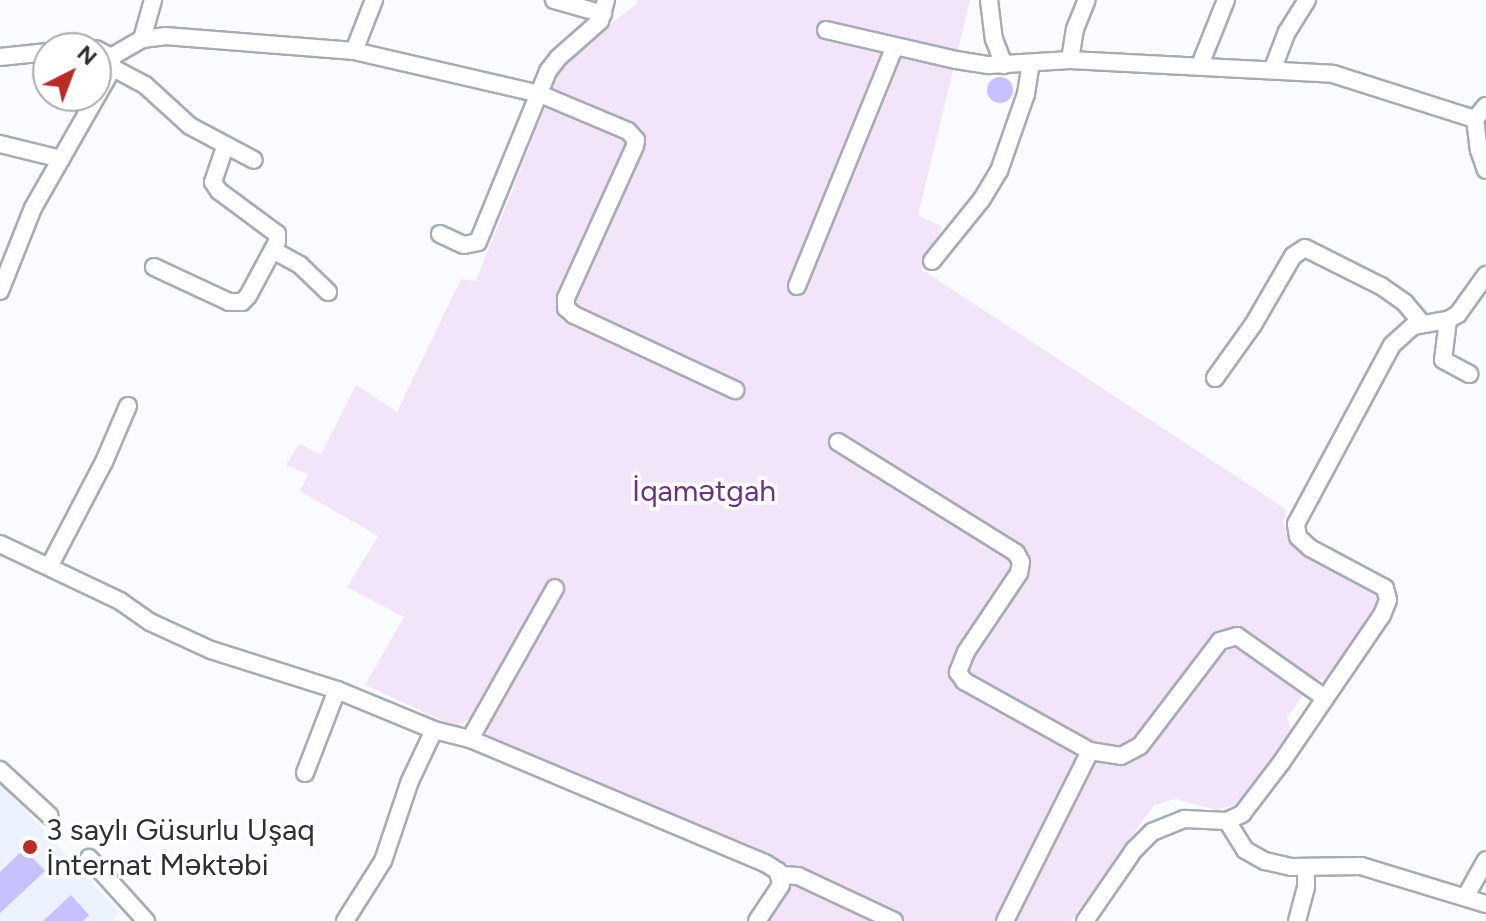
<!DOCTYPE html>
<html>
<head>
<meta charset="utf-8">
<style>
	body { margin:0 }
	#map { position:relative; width:1486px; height:921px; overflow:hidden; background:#f9fbfe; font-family:Figtree,sans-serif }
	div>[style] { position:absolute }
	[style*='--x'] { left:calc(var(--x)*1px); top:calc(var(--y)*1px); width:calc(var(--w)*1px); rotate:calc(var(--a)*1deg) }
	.built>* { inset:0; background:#ecf2ff }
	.green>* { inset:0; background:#f2e5fa }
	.building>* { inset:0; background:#c7c1fd }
	.round { border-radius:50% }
	.roads { filter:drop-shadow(2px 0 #a7abb3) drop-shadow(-2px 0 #a7abb3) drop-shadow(0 2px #a7abb3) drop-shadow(0 -2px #a7abb3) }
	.minor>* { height:16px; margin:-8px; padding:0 8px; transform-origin:8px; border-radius:8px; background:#fff }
	.dots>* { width:22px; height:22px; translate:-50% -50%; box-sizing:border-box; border:4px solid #fff; border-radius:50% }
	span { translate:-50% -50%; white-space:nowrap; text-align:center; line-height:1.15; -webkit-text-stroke:7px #fff; paint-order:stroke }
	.park-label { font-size:30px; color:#693382 }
	.poi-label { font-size:30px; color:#2d2f32 }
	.left { translate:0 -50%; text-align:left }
	.north { position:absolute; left:32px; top:32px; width:80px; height:80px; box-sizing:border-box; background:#fff; border:2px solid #abacad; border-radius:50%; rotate:42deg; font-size:22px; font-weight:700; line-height:32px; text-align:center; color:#2d2f32 }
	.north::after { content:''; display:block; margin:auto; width:28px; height:36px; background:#ba2b28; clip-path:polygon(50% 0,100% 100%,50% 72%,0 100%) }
</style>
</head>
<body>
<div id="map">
	<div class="built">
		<div style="clip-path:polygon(0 783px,119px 912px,113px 918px,116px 921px,0 921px)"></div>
	</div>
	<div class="green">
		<div style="clip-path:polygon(637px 0,970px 0,918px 215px,942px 227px,921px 269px,1287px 510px,1283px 522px,1289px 543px,1380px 593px,1381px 600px,1327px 680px,1314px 679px,1287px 718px,1292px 730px,1239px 804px,1216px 810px,1175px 799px,1154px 805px,1071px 921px,762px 921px,788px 886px,794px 885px,800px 869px,489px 740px,485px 722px,479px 718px,473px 716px,457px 727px,365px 685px,404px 617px,347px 587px,378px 536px,300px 491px,308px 474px,286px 465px,299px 444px,321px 454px,356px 385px,397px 412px,461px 279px,476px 281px,565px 57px,636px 5px)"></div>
	</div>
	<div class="building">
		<div class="round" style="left:987px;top:77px;width:26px;height:26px"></div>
		<div style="clip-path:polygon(24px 849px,45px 871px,0 913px,0 872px)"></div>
		<div style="clip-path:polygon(71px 895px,89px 915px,83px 921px,43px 921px)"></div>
	</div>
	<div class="roads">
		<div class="minor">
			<div style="--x:554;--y:0;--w:51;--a:15.9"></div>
			<div style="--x:989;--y:0;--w:39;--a:83"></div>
			<div style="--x:994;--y:39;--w:28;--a:69"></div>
			<div style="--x:826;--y:30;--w:133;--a:13"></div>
			<div style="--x:956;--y:60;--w:33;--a:9"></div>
			<div style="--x:989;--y:65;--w:81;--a:-3.5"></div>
			<div style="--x:1070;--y:60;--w:263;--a:3"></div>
			<div style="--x:1333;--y:74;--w:149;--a:17.6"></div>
			<div style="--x:142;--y:39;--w:41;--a:-74.2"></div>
			<div style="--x:96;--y:49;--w:17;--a:28"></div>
			<div style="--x:111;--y:57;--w:36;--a:-30"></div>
			<div style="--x:142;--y:39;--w:23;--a:-7"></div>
			<div style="--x:165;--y:36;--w:190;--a:4.5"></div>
			<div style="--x:354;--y:51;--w:191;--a:13"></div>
			<div style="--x:540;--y:94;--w:95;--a:22.8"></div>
			<div style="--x:628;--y:131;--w:12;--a:48"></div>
			<div style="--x:636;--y:140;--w:6;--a:99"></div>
			<div style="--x:635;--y:146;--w:167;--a:114.4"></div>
			<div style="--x:566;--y:298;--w:10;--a:90"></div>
			<div style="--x:566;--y:308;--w:11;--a:41"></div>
			<div style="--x:574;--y:315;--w:178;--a:25"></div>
			<div style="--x:354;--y:51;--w:55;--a:-68.6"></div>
			<div style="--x:0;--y:57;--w:48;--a:-5.9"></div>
			<div style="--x:1070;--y:60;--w:31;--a:-81"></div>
			<div style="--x:1075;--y:29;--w:31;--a:-68"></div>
			<div style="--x:1200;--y:65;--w:70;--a:-68.2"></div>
			<div style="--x:113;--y:68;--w:36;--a:28"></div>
			<div style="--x:145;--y:85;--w:61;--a:42.3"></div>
			<div style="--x:190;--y:126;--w:72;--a:28"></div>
			<div style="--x:1273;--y:68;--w:39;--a:-69"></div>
			<div style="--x:1287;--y:32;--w:38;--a:-58"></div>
			<div style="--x:1475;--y:119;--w:31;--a:83"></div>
			<div style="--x:1479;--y:150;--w:21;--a:71"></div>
			<div style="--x:1475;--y:119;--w:17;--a:-50"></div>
			<div style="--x:0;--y:144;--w:63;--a:13.8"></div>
			<div style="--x:440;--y:234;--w:26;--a:25"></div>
			<div style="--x:464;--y:245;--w:14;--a:-12"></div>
			<div style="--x:478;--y:242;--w:185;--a:-67.7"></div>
			<div style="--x:548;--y:71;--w:16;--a:-52"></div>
			<div style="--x:558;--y:58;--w:56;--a:-41.4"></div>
			<div style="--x:600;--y:21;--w:22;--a:-74"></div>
			<div style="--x:273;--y:250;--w:31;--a:29"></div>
			<div style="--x:300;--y:265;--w:39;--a:44"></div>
			<div style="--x:932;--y:261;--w:80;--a:-51.1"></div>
			<div style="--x:982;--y:199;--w:33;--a:-59"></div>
			<div style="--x:999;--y:171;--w:82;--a:-70.7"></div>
			<div style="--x:1026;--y:94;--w:31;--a:-81"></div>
			<div style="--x:154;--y:267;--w:83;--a:25"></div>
			<div style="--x:229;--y:302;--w:13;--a:0"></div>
			<div style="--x:242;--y:302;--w:8;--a:-45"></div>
			<div style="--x:248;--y:296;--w:61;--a:-61.8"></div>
			<div style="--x:277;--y:242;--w:8;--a:-90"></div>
			<div style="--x:277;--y:234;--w:72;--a:-143.4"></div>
			<div style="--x:219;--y:191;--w:11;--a:-124"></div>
			<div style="--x:213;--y:182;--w:37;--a:-71"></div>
			<div style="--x:797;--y:286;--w:259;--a:-67.8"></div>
			<div style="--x:0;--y:291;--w:89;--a:-68.3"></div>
			<div style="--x:33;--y:208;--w:161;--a:-60.3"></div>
			<div style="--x:113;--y:68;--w:11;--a:-100"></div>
			<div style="--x:1448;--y:320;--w:40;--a:97.1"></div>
			<div style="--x:1443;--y:360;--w:30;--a:28"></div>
			<div style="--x:1215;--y:378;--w:65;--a:-54.4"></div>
			<div style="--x:1253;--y:325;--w:80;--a:-59.9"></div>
			<div style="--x:1293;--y:256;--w:14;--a:-34"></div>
			<div style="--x:1305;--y:248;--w:85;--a:26.6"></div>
			<div style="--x:1381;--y:286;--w:29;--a:35"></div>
			<div style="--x:1405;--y:303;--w:26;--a:50"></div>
			<div style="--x:838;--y:442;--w:210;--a:31.9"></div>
			<div style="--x:1016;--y:553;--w:10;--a:61"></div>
			<div style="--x:1021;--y:562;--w:11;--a:100"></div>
			<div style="--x:1019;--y:573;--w:95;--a:123.9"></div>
			<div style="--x:966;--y:652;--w:22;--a:112"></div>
			<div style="--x:958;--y:672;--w:11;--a:56"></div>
			<div style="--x:964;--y:681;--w:144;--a:29.1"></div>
			<div style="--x:0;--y:544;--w:133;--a:25.4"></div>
			<div style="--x:120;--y:601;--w:37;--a:35"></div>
			<div style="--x:150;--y:622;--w:67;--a:24.7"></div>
			<div style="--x:211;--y:650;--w:132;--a:17.6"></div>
			<div style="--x:337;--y:690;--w:105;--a:22.4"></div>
			<div style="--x:434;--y:730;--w:37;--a:14"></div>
			<div style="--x:470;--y:739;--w:320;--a:22.8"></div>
			<div style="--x:765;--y:863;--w:15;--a:32"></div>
			<div style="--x:778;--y:871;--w:14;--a:78"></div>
			<div style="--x:781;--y:885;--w:43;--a:123.7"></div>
			<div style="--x:49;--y:567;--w:119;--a:-62.4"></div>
			<div style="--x:104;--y:462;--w:61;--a:-66.8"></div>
			<div style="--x:470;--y:739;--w:173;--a:-60.6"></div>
			<div style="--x:0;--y:770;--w:67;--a:42.6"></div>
			<div style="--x:305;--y:773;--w:89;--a:-68.9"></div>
			<div style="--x:1227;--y:821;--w:34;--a:58"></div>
			<div style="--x:1245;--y:850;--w:23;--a:29"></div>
			<div style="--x:1265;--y:861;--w:27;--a:13"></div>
			<div style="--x:1291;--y:867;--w:70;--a:-0.8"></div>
			<div style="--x:1361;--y:866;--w:131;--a:16.9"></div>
			<div style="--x:89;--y:858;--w:85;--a:47.9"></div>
			<div style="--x:780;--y:875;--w:18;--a:3"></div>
			<div style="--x:798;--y:876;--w:106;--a:25.1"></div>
			<div style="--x:1466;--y:896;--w:41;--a:-60.9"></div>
			<div style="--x:345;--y:921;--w:71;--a:-57.7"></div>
			<div style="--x:383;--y:861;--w:84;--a:-71.4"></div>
			<div style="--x:410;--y:781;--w:56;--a:-64.8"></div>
			<div style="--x:1005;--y:921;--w:190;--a:-63.4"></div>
			<div style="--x:1090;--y:751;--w:31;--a:9"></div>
			<div style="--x:1121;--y:756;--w:21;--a:-28"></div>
			<div style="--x:1140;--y:746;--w:132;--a:-52.7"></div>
			<div style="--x:1220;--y:641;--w:18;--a:-16"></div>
			<div style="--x:1237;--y:636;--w:108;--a:35.2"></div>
			<div style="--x:1085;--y:921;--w:86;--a:-55.4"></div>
			<div style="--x:1134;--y:850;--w:25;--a:-45"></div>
			<div style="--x:1152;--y:832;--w:35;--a:-22"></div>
			<div style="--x:1184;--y:819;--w:43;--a:2.7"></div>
			<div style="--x:1227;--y:821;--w:17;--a:-25"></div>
			<div style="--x:1242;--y:814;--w:64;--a:-52.6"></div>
			<div style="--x:1281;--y:763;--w:179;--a:-55.7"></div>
			<div style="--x:1382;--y:615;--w:16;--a:-68"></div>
			<div style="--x:1388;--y:600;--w:12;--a:-104"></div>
			<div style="--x:1385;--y:588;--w:85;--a:-151.9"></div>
			<div style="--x:1310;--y:548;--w:16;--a:-137"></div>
			<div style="--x:1298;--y:537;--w:13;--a:-99"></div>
			<div style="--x:1296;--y:524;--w:203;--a:-61.8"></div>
			<div style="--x:1392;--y:345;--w:28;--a:-42"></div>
			<div style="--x:1413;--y:326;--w:36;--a:-10"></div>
			<div style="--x:1448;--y:320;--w:12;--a:-31"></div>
			<div style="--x:1458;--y:314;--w:48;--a:-54.3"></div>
			<div style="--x:1297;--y:921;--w:35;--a:-75"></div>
			<div style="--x:1306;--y:887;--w:20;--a:-90"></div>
		</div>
	</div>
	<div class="dots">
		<div style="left:30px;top:847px;background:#ba2b28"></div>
	</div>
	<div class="park-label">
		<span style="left:704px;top:491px">İqamətgah</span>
	</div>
	<div class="poi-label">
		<span class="left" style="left:46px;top:847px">3 saylı Güsurlu Uşaq<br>İnternat Məktəbi</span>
	</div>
	<div class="north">N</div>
</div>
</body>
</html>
